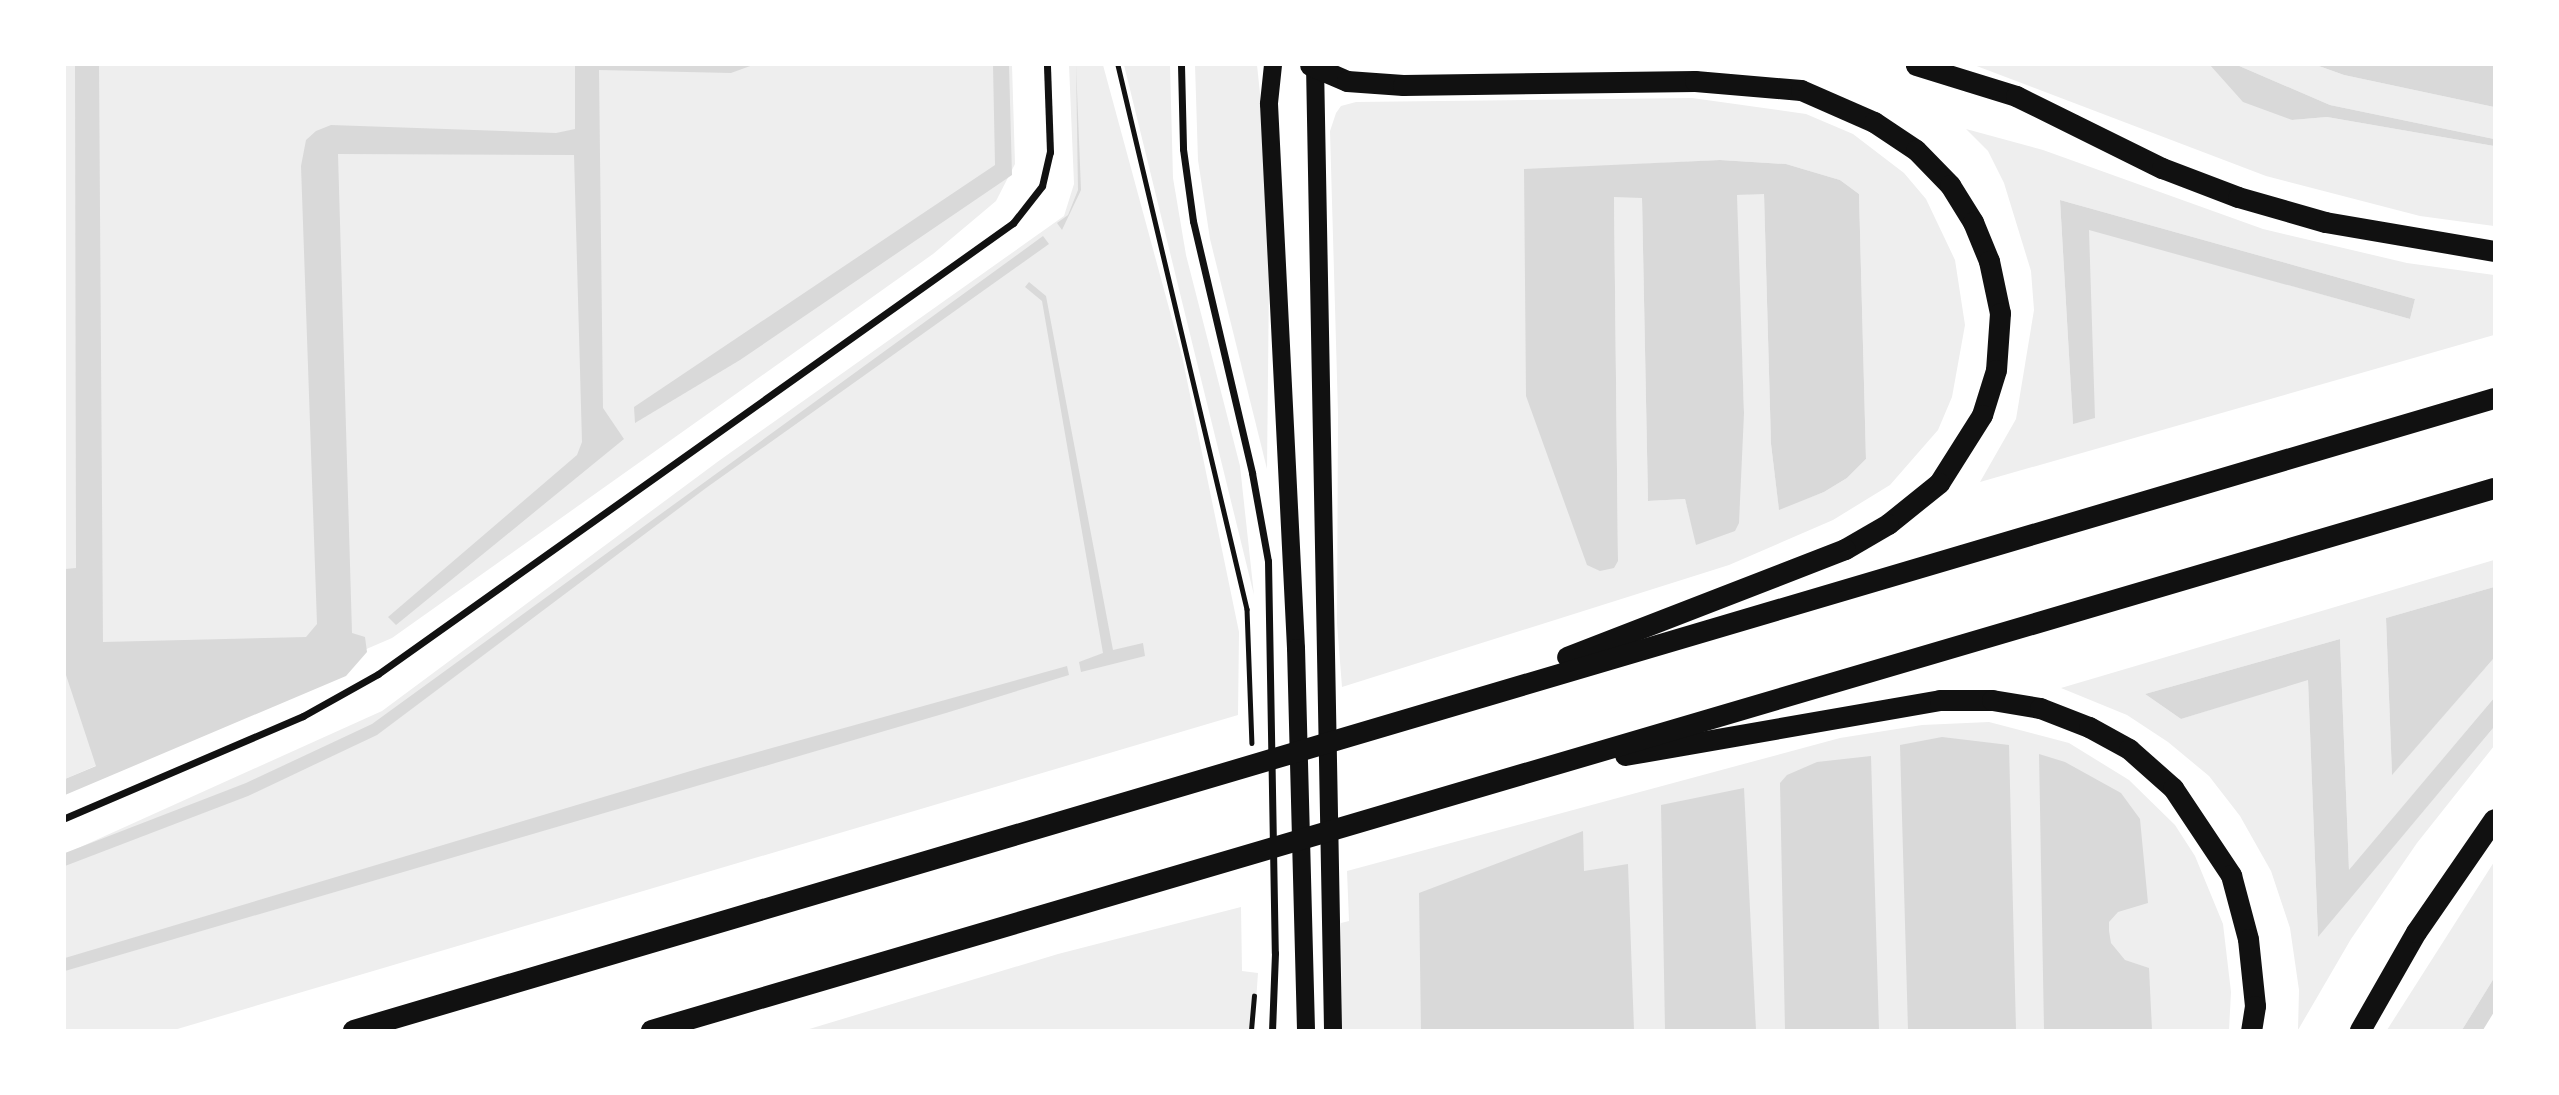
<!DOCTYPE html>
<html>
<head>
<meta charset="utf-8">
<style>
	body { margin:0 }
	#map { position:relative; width:2559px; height:1095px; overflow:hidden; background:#fff; font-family:"Nunito Sans",sans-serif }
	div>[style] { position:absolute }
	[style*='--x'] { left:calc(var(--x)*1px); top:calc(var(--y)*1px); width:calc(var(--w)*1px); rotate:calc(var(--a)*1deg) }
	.green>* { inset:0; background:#eee }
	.water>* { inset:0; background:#d9d9d9 }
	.path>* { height:4.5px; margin:-2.25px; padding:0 2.25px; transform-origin:2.25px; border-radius:2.25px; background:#111 }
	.minor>* { height:7px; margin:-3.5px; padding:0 3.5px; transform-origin:3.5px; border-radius:3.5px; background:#111 }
	.primary>* { height:18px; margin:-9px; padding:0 9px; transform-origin:9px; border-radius:9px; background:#111 }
	.motorway>* { height:21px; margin:-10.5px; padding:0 10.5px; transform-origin:10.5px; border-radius:10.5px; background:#111 }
	span { translate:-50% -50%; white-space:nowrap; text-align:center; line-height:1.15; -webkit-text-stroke:5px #fff; paint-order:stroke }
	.frame { position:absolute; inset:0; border:66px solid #fff; pointer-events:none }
</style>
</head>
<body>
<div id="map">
	<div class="green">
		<div style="clip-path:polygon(65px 65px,1012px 65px,1015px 164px,996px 201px,933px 254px,392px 638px,65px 779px)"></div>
		<div style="clip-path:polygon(1069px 65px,1103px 65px,1182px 356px,1239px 632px,1238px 715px,174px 1030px,65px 1030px,65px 854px,382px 711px,720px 460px,1064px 216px,1074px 184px)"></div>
		<div style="clip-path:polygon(1124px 65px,1170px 65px,1173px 178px,1186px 255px,1240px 466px,1254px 595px)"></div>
		<div style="clip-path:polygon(1195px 65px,1257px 65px,1265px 141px,1269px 278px,1267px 469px,1210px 239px,1198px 160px)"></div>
		<div style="clip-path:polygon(1974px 65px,2210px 65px,2292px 120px,2327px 117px,2494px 146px,2494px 226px,2420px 216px,2266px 176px)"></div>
		<div style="clip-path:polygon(2237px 65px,2316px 65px,2344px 75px,2494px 107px,2494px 139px,2330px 105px)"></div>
		<div style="clip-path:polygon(evenodd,1692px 98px,1806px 114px,1853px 134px,1904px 173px,1926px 199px,1955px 260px,1965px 325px,1952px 397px,1938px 430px,1890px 485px,1833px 520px,1729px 565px,1342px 687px,1337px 623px,1338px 413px,1330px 131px,1336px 113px,1341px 106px,1356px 102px,1692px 98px,1720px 160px,1786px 164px,1840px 180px,1859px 194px,1866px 459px,1847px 478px,1824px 492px,1779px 509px,1771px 444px,1764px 193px,1736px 195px,1744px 413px,1697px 545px,1685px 499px,1648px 501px,1642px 197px,1614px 197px,1618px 561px,1524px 170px,1720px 160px)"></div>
		<div style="clip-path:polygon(evenodd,1966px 129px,2043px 150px,2263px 229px,2407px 263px,2494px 275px,2494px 335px,1980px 482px,2016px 419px,2034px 310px,2031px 271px,2004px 183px,1988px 151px,1966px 129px,2060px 200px,2415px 299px,2410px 319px,2089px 229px,2073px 424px,2060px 200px)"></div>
		<div style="clip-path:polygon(2494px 560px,2494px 587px,2386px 618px,2392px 774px,2494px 658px,2494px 698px,2349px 871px,2340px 639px,2145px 694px,2181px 719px,2308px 679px,2318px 936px,2494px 727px,2494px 746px,2417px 843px,2351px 939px,2298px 1030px,2299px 990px,2290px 928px,2271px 871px,2240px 816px,2209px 776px,2168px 742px,2127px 715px,2061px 688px)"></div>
		<div style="clip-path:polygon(1989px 722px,2069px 743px,2129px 780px,2175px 825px,2195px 856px,2223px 924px,2231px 992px,2229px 1030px,1342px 1030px,1341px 923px,1349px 921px,1347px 871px,1840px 738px,1922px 725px)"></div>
		<div style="clip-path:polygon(2494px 862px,2494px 978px,2462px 1030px,2387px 1030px)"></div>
		<div style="clip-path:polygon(1241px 907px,1242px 971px,1258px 973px,1254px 1030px,806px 1030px,1058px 954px)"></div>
	</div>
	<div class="water">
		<div style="clip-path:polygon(75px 65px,99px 65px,103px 642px,306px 637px,317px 624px,301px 166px,306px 140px,316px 131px,331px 125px,556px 133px,575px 129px,575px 65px,753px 65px,731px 73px,599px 70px,603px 408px,624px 439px,396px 625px,388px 617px,577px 455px,582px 442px,574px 155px,338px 154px,352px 633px,365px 637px,367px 652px,346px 676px,65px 795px,65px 779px,96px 766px,65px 672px,65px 569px,76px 568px)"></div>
		<div style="clip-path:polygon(993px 65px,1009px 65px,1012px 175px,740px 360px,635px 423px,634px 407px,995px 165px)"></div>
		<div style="clip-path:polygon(1076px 65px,1081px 190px,1062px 230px,1057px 223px,1068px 215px,1078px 190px)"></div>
		<div style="clip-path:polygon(2210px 65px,2237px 65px,2330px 105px,2494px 139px,2494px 146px,2327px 117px,2292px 120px,2243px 102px)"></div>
		<div style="clip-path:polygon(2316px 65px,2494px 65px,2494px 107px,2344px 75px)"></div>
		<div style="clip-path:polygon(1720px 160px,1786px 164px,1840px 180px,1859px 194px,1866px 459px,1847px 478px,1824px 492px,1779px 510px,1771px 444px,1764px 194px,1737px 195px,1744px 413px,1739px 523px,1735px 531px,1696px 545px,1685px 499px,1648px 501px,1642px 198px,1614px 197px,1618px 561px,1614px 568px,1600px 571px,1587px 565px,1526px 396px,1524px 169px)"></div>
		<div style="clip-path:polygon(2060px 200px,2415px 299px,2410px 319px,2089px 230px,2095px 418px,2073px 424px)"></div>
		<div style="clip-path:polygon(1043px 236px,1049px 244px,706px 488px,377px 735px,248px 796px,65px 866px,65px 853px,246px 783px,372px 724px)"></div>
		<div style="clip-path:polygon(1029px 282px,1046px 296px,1113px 650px,1143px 643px,1145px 656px,1081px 672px,1079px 662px,1103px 653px,1042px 301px,1025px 287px)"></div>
		<div style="clip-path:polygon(2494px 587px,2494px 658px,2392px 775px,2386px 618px)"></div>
		<div style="clip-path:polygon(2340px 639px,2349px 870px,2494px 698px,2494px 727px,2318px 937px,2308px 680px,2181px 719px,2145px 694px)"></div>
		<div style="clip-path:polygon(1067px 666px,1069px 675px,946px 713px,65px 971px,65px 958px,704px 767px)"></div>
		<div style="clip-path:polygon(1942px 737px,2009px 745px,2016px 1030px,1908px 1030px,1900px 745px)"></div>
		<div style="clip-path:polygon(2039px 754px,2065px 762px,2121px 793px,2140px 819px,2148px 903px,2118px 912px,2109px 922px,2109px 931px,2111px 943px,2125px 960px,2149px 968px,2152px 1030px,2044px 1030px)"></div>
		<div style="clip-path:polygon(1871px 756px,1879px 1030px,1785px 1030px,1780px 783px,1787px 775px,1817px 762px)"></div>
		<div style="clip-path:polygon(1744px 788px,1756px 1030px,1665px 1030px,1661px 805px)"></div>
		<div style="clip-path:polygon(1583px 831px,1584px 871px,1628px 864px,1634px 1030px,1421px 1030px,1419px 893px)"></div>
		<div style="clip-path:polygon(2494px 978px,2494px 1012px,2483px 1030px,2462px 1030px)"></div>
	</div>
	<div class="path">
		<div style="--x:1118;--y:65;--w:559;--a:76.66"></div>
		<div style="--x:1247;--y:609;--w:134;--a:87.9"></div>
		<div style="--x:1251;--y:1030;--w:34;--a:-85"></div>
	</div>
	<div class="minor">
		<div style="--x:1181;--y:65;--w:84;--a:88.6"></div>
		<div style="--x:1183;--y:149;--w:73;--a:82.1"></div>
		<div style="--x:1193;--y:221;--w:259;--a:76.8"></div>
		<div style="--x:1252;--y:473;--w:89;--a:79.7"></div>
		<div style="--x:1268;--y:561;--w:392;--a:89"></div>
		<div style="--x:1275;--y:953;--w:77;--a:92.2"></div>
		<div style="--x:65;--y:818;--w:259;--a:-23.2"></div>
		<div style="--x:303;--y:716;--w:86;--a:-29.2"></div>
		<div style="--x:378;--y:674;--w:779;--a:-35.38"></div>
		<div style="--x:1013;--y:223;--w:47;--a:-51.9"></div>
		<div style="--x:1042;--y:186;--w:35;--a:-77"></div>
		<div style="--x:1050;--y:152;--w:87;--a:-92"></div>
	</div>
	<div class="primary">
		<div style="--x:1273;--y:65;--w:39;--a:96"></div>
		<div style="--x:1269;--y:104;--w:545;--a:87.16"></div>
		<div style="--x:1296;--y:648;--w:382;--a:88.5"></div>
		<div style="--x:1315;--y:65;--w:965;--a:88.93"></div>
	</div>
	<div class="motorway">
		<div style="--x:1310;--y:65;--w:40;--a:23.4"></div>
		<div style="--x:1347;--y:81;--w:56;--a:4.1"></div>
		<div style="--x:1403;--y:85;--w:292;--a:-0.8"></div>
		<div style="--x:1695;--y:81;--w:106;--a:4.9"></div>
		<div style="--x:1801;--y:90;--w:80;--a:23.7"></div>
		<div style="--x:1874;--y:122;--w:50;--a:33.7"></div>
		<div style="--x:1916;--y:150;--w:49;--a:45.8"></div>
		<div style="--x:1950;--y:185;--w:44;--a:58.1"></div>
		<div style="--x:1973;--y:222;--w:42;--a:67.7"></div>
		<div style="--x:1989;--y:261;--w:53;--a:78.1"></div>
		<div style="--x:2000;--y:313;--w:57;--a:94"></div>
		<div style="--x:1996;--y:370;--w:47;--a:107.3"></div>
		<div style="--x:1982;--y:415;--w:80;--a:122.3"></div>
		<div style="--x:1939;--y:483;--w:65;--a:141.2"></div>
		<div style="--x:1888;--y:524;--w:50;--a:149.8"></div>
		<div style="--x:1845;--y:549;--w:298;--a:158.8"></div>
		<div style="--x:1916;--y:65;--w:105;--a:17.2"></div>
		<div style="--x:2016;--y:96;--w:163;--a:26.3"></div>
		<div style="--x:2162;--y:168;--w:81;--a:20.9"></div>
		<div style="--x:2238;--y:197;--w:91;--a:16"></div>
		<div style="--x:2325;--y:222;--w:171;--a:9.7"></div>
		<div style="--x:1625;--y:755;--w:320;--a:-9.9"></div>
		<div style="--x:1940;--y:700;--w:52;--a:0"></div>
		<div style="--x:1992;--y:700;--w:49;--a:9.5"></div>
		<div style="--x:2040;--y:708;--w:53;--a:21.2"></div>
		<div style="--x:2089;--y:727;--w:46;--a:28.8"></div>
		<div style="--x:2129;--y:749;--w:59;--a:41.6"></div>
		<div style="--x:2173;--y:788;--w:105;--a:56.3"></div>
		<div style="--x:2231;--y:875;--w:66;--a:75.1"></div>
		<div style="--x:2248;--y:939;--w:67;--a:84"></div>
		<div style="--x:2255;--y:1006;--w:24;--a:99"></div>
		<div style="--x:353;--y:1030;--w:2232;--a:-16.45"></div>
		<div style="--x:651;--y:1030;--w:1921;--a:-16.39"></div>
		<div style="--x:2360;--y:1030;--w:113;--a:-60.3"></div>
		<div style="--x:2416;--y:932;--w:137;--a:-55.4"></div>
	</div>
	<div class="frame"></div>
</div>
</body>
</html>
